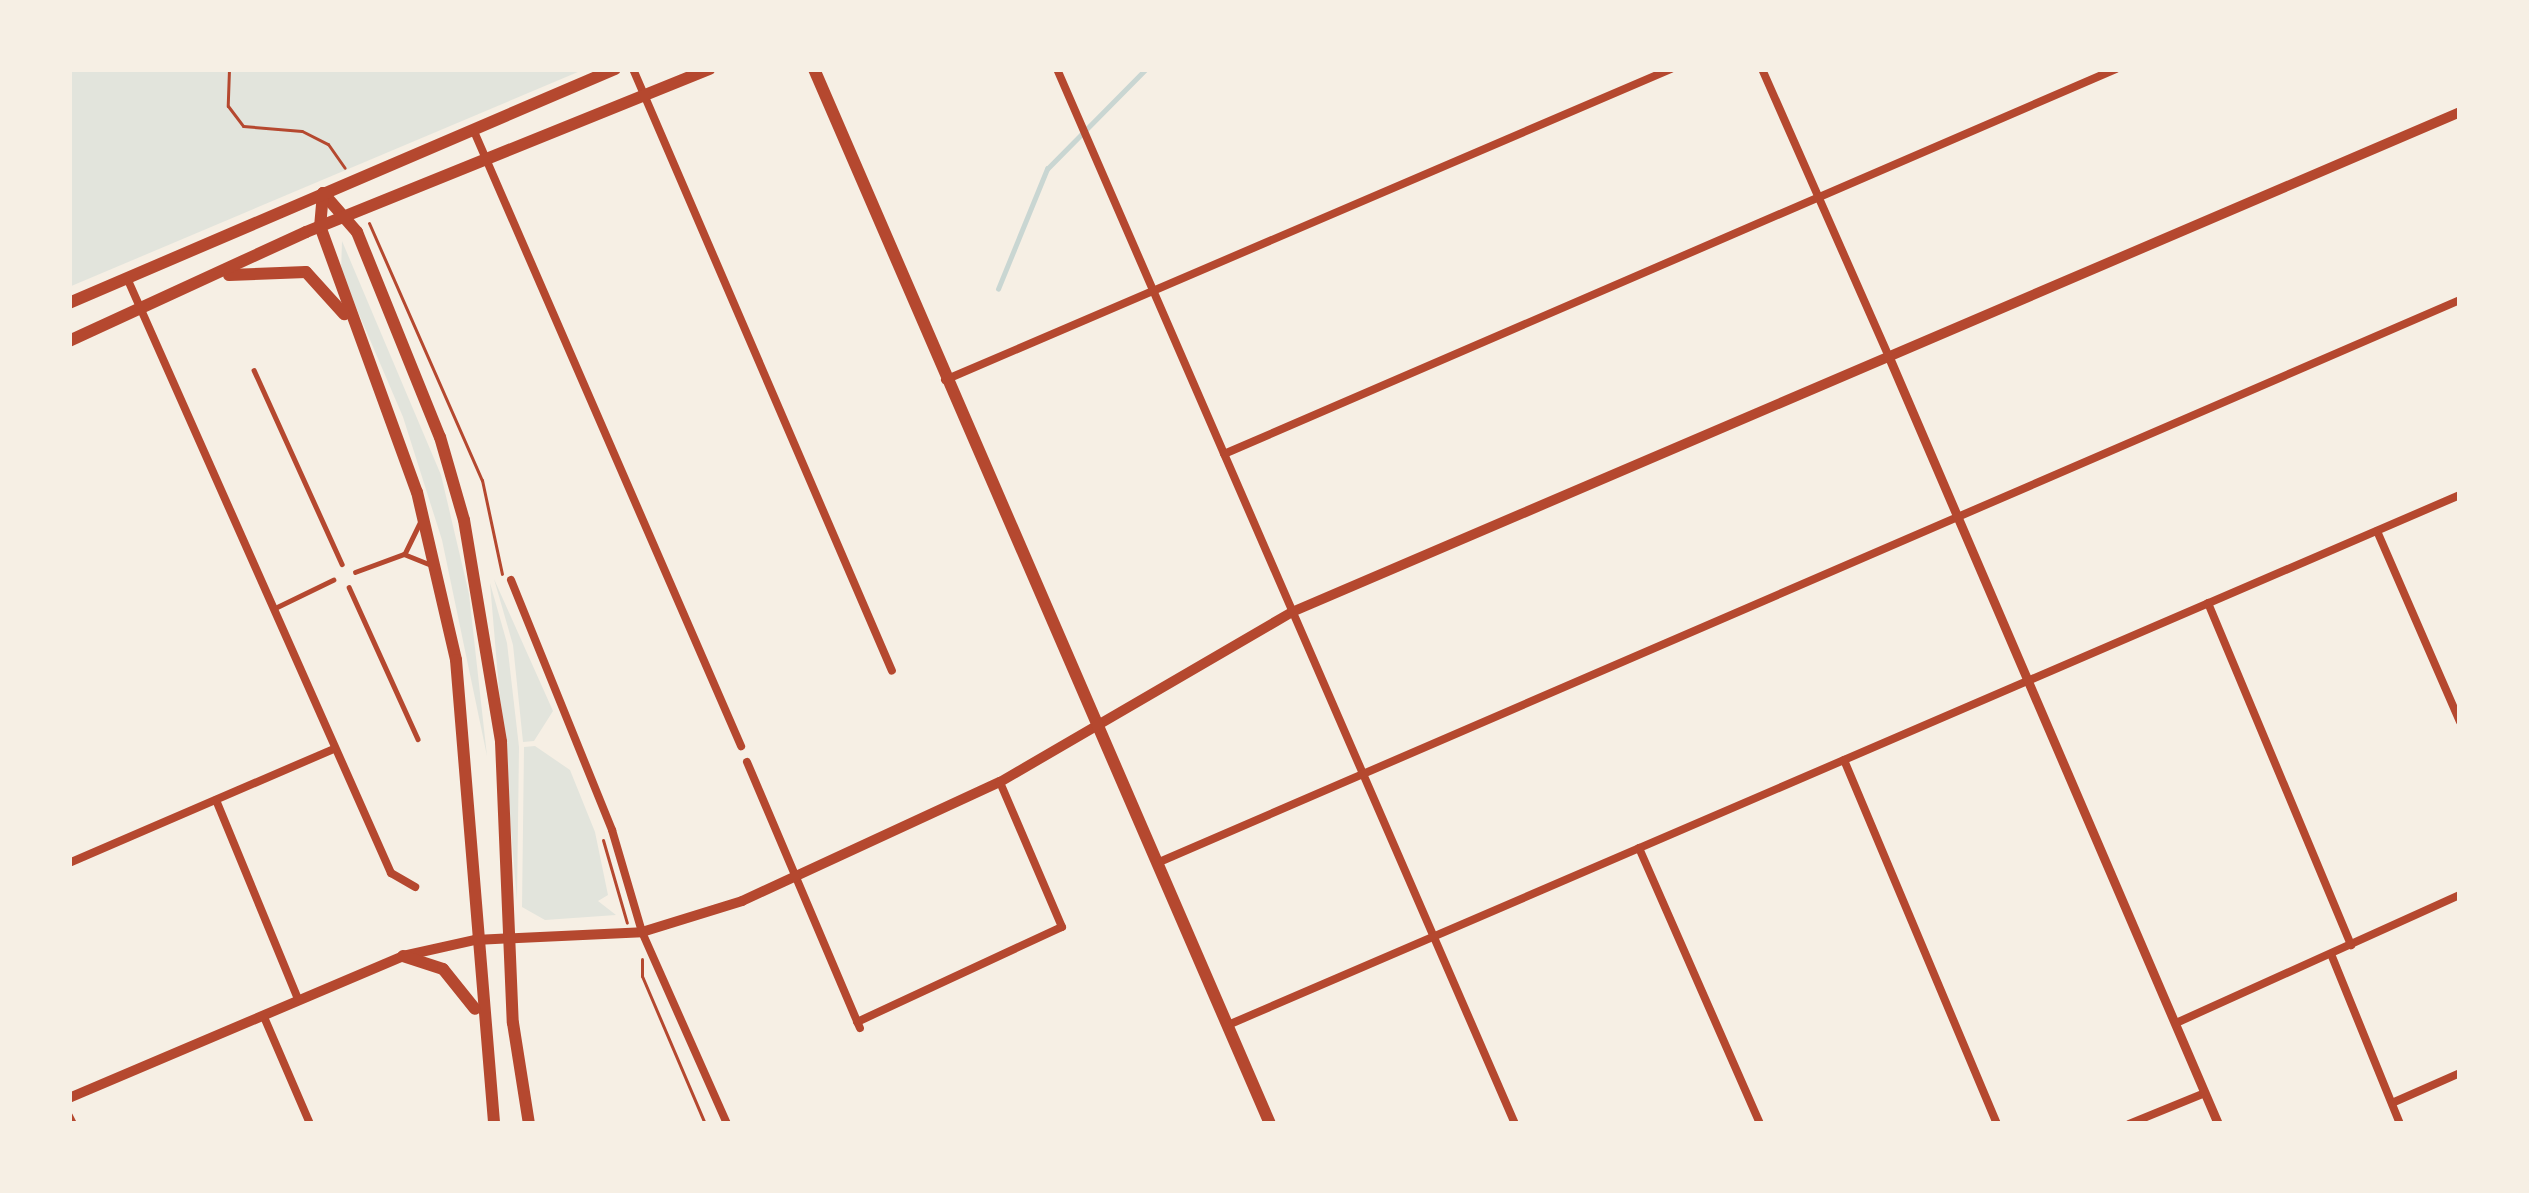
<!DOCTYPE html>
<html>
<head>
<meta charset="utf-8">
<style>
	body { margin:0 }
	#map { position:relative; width:2529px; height:1193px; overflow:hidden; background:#f6efe4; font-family:"Golos Text",sans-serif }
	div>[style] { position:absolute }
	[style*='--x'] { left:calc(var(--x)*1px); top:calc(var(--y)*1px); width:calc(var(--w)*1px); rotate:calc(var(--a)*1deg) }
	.green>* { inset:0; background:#e2e4dc }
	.stream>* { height:4.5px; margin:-2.25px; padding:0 2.25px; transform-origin:2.25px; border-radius:2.25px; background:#c9d6d2 }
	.path>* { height:3px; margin:-1.5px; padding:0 1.5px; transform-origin:1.5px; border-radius:1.5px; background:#b5482f }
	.service>* { height:4.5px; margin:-2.25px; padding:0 2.25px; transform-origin:2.25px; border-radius:2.25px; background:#b5482f }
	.minor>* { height:8px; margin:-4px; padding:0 4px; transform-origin:4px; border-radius:4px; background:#b5482f }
	.tertiary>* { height:9px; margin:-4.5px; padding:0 4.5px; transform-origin:4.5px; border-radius:4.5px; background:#b5482f }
	.secondary>* { height:10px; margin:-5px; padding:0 5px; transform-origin:5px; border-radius:5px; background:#b5482f }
	.primary>* { height:12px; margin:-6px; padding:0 6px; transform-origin:6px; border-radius:6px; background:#b5482f }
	span { translate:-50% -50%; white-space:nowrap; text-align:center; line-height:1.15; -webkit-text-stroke:9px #f6efe4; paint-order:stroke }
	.frame { position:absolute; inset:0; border:72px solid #f6efe4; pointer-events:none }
</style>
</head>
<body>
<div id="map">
	<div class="green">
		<div style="clip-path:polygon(69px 69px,585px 69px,69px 287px)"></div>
		<div style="clip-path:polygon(342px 241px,441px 475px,469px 594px,487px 756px,442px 540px,403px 417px,341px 272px)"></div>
		<div style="clip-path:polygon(494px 579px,553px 711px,534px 741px,523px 742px,513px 645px)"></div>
		<div style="clip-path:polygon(490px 583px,507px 643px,519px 747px,517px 901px)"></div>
		<div style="clip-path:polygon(535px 746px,570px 770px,595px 832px,608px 895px,598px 901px,616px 915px,545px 920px,522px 907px,524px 747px)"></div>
	</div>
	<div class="stream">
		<div style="--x:998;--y:289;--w:130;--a:-67.8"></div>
		<div style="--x:1047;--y:169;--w:141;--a:-45.3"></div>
	</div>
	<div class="path">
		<div style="--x:229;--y:69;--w:37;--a:92"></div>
		<div style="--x:228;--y:106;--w:25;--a:53"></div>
		<div style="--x:243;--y:126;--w:59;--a:4.8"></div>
		<div style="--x:302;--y:131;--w:29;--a:27"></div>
		<div style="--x:328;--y:144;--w:29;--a:55"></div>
		<div style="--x:369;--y:223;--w:281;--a:66.3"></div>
		<div style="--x:482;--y:480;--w:96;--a:78"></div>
		<div style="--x:603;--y:840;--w:86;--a:73.9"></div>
		<div style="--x:642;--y:959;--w:17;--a:90"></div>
		<div style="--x:642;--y:976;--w:161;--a:66.9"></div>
	</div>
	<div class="service">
		<div style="--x:254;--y:370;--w:213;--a:65.6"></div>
		<div style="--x:405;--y:553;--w:37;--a:-64"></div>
		<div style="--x:355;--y:572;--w:52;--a:-20.2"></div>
		<div style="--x:404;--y:554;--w:27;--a:22"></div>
		<div style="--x:349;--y:587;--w:167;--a:65.6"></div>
		<div style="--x:273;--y:609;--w:67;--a:-25.8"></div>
	</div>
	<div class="minor">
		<div style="--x:633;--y:69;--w:655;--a:66.72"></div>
		<div style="--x:1057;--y:69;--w:1150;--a:66.53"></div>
		<div style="--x:1762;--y:69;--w:313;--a:66.2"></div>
		<div style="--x:473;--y:129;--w:673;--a:66.52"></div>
		<div style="--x:127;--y:278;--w:651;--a:66.07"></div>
		<div style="--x:391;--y:873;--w:28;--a:30"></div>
		<div style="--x:945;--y:380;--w:790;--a:-23.19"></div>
		<div style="--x:1224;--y:454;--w:972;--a:-23.35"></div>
		<div style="--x:2377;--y:531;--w:208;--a:66.5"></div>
		<div style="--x:511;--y:580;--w:270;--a:68"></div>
		<div style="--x:612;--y:830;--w:106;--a:73.6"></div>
		<div style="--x:642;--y:932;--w:210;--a:66.1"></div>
		<div style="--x:2208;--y:603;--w:371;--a:67.3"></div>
		<div style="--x:1844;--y:760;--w:395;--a:67.2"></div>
		<div style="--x:747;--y:762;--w:289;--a:67"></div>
		<div style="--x:216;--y:800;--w:217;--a:67.6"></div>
		<div style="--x:1639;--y:848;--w:301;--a:66.3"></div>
		<div style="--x:69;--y:863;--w:288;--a:-23.3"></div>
		<div style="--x:1157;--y:863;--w:1419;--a:-23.37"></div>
		<div style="--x:2331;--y:954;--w:183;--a:67.9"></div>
		<div style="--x:264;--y:1017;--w:116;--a:66.7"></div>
		<div style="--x:857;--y:1022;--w:226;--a:-24.9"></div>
		<div style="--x:1062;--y:927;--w:158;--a:-113.2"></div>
		<div style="--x:2176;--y:1023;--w:312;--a:-24.3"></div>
		<div style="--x:1228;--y:1025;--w:1341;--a:-23.28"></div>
		<div style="--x:2392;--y:1103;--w:74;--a:-23.8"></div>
		<div style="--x:69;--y:1116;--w:9;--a:63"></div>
		<div style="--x:2129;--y:1124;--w:82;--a:-22.2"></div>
	</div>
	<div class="tertiary">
		<div style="--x:1888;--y:355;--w:837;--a:66.77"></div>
	</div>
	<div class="secondary">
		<div style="--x:69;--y:1098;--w:363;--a:-23"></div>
		<div style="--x:403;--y:956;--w:74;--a:-12.5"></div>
		<div style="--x:475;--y:940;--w:167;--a:-2.7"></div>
		<div style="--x:642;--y:932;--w:105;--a:-17.2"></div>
		<div style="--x:742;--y:901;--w:284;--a:-24.8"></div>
		<div style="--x:1000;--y:782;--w:338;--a:-30.2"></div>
		<div style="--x:1292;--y:612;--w:1271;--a:-23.17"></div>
	</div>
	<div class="primary">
		<div style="--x:814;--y:69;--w:1149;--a:66.62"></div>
		<div style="--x:323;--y:193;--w:52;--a:48.9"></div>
		<div style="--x:357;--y:232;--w:221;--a:68"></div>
		<div style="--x:440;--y:437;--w:86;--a:73.9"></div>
		<div style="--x:464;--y:520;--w:225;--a:80.5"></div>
		<div style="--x:501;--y:742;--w:281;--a:87.6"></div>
		<div style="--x:513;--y:1023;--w:102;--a:81"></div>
		<div style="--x:323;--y:193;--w:33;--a:95"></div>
		<div style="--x:320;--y:226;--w:283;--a:70"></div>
		<div style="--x:417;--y:492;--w:172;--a:76.9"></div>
		<div style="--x:456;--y:660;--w:466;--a:85.3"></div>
		<div style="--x:229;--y:275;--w:77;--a:-2.2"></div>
		<div style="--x:306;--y:272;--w:57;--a:47.9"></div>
		<div style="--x:69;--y:303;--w:594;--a:-23.2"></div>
		<div style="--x:69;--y:341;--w:261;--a:-24.7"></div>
		<div style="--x:306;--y:232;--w:435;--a:-22"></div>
		<div style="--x:403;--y:956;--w:42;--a:18"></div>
		<div style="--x:443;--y:969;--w:51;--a:51.3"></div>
	</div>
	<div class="frame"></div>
</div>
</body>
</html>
